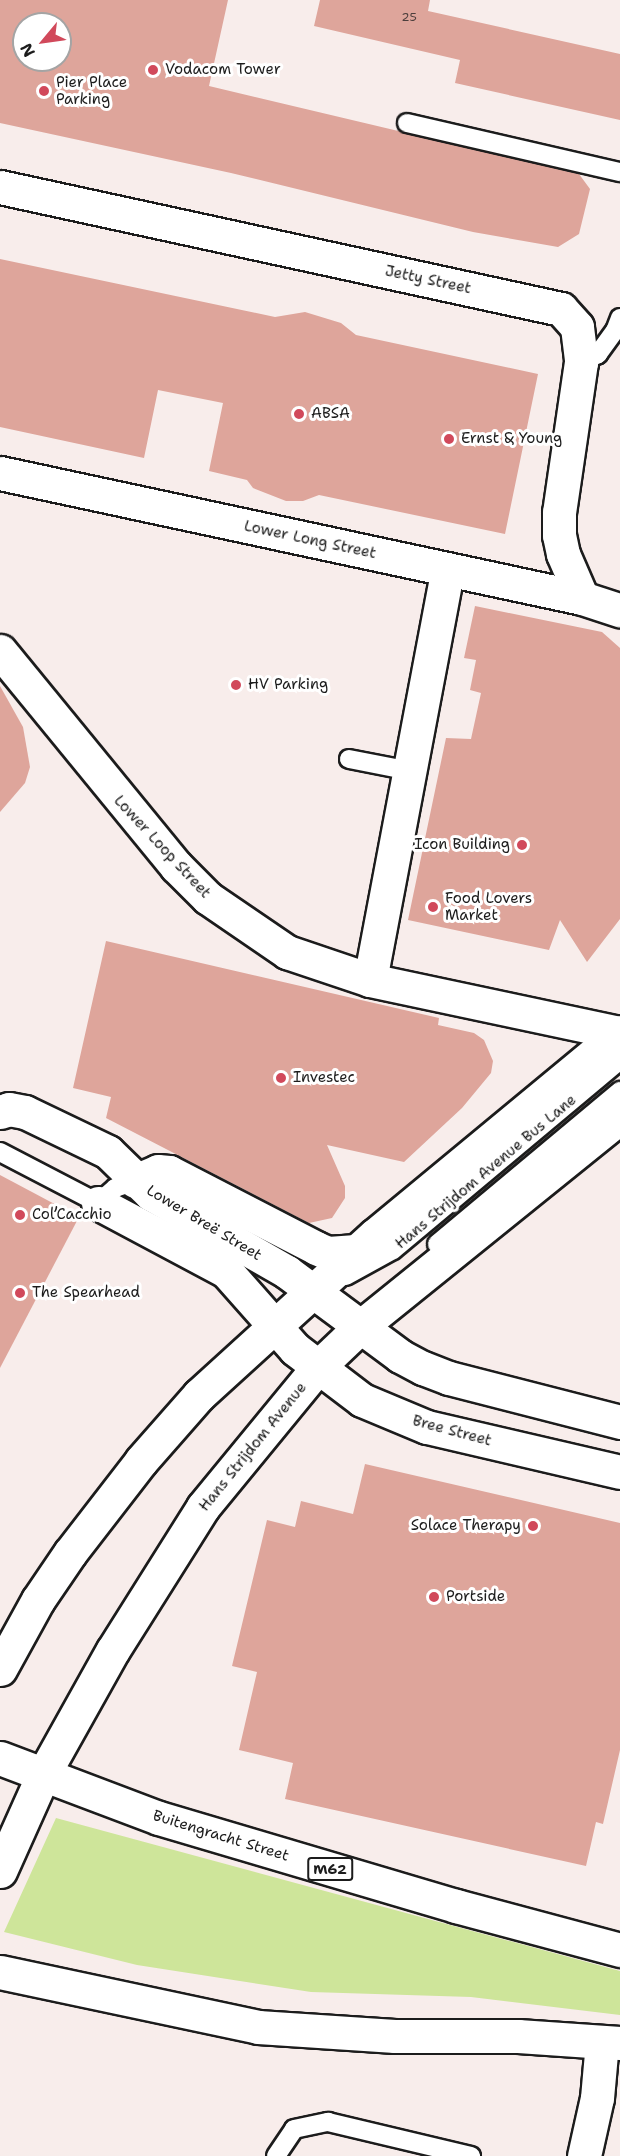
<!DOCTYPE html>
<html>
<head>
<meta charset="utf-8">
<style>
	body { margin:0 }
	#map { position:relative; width:620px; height:2156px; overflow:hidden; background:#f8edeb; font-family:"Shantell Sans",sans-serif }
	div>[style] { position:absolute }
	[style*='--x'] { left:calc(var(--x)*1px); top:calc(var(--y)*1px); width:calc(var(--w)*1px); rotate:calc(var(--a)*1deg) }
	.green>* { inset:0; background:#cee59a }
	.building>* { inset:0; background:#dea59b }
	.roads { filter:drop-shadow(2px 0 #1c1c1c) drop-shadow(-2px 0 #1c1c1c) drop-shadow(0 2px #1c1c1c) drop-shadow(0 -2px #1c1c1c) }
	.service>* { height:18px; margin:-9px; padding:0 9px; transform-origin:9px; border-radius:9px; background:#fff }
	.minor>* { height:33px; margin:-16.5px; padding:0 16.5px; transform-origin:16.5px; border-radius:16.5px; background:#fff }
	.tertiary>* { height:33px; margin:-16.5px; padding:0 16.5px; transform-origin:16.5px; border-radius:16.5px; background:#fff }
	.secondary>* { height:33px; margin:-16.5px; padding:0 16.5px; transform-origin:16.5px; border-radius:16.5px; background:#fff }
	.primary>* { height:33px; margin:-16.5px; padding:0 16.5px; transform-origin:16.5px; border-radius:16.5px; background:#fff }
	.dots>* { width:16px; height:16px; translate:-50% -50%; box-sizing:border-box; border:3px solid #fff; border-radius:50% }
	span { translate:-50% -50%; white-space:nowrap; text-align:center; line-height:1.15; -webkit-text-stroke:6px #fff; paint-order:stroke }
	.number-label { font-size:12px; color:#4c3e3c }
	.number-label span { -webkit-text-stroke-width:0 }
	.shield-label span { padding:2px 4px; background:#fff; border:2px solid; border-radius:4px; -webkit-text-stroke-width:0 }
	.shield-label { font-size:14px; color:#1c1c1c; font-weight:700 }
	.poi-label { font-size:15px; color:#1c1c1c }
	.left { translate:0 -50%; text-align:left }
	.right { translate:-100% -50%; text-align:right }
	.street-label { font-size:15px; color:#1c1c1c }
	.north { position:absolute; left:12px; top:12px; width:60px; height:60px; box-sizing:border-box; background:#fff; border:2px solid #a4a4a4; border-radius:50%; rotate:241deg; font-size:16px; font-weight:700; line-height:24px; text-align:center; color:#1c1c1c }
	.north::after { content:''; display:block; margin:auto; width:21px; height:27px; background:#d1495b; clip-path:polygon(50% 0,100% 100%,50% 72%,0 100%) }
</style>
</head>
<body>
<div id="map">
	<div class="green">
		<div style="clip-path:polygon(56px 1818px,620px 1971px,620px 2015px,471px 1997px,311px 1992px,137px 1965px,4px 1932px)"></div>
	</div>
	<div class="building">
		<div style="clip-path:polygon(evenodd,0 0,228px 0,209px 86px,579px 174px,590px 189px,579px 234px,558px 247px,473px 232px,231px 173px,0 123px,0 0,24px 24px,60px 24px,60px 60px,24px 60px,24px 24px)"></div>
		<div style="clip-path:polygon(320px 0,430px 0,428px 11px,620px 54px,620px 120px,455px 83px,460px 60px,314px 26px)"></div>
		<div style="clip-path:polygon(0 259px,275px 317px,305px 312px,341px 323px,356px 335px,538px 374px,505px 534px,319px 495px,303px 501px,286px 501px,253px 488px,247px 480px,209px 471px,223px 403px,158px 390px,144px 458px,0 427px)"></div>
		<div style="clip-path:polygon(475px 606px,602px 632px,620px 648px,620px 919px,587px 962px,560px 920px,549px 950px,408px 920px,446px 738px,471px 739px,481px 693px,470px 690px,476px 660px,464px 658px)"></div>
		<div style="clip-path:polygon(0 686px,23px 727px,30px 767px,25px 783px,0 812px)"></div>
		<div style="clip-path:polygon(106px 941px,439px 1018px,438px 1025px,474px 1033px,484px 1040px,493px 1061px,491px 1073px,462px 1108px,404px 1162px,327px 1145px,345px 1186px,345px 1198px,332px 1218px,309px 1223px,106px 1118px,111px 1097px,73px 1088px)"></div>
		<div style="clip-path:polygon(0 1175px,79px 1217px,0 1368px)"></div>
		<div style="clip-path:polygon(365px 1464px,620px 1523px,620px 1750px,603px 1824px,596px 1822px,586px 1866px,285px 1799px,293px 1763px,239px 1750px,257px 1672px,232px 1666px,267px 1520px,295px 1527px,301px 1501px,353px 1514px)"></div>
	</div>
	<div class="roads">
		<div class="service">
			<div style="--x:407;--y:123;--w:219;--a:13"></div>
			<div style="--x:581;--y:362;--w:19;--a:-25"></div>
			<div style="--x:598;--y:354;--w:29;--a:-54"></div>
			<div style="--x:615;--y:331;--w:14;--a:-69"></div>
			<div style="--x:349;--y:759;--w:62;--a:11.1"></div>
			<div style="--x:0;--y:1152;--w:110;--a:27.5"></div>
			<div style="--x:98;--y:1203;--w:23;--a:-41"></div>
			<div style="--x:115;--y:1188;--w:21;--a:-19"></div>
			<div style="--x:437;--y:1244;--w:239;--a:-39.9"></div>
			<div style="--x:346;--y:1276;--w:54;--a:-29"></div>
			<div style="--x:393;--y:1250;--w:296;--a:-39.9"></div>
			<div style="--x:276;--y:2156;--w:32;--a:-56"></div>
			<div style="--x:294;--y:2129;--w:35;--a:-12"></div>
			<div style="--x:328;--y:2122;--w:147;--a:13.4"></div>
		</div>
		<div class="minor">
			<div style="--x:0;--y:187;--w:574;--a:12.27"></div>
			<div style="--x:561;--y:309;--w:24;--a:48"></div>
			<div style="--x:577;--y:327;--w:35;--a:83"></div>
			<div style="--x:581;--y:362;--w:152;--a:98.3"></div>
			<div style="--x:559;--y:512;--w:23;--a:90"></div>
			<div style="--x:559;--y:535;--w:19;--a:78"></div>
			<div style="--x:563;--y:554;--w:48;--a:66.6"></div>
			<div style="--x:370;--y:980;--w:418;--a:-79.3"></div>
			<div style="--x:0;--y:1112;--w:9;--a:-18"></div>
			<div style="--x:9;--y:1109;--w:16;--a:11"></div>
			<div style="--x:25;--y:1112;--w:92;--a:25.7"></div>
			<div style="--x:108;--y:1152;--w:60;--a:44.3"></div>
			<div style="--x:151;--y:1194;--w:157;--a:29.8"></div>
			<div style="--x:287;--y:1272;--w:141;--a:36.6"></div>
			<div style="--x:400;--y:1356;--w:26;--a:28"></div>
			<div style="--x:423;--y:1368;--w:28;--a:21"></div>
			<div style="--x:449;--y:1378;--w:177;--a:14.4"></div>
			<div style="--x:98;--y:1203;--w:145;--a:28"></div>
			<div style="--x:226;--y:1271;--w:104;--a:48.5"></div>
			<div style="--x:295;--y:1349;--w:84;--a:37.3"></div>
			<div style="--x:362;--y:1400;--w:70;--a:22.6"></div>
			<div style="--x:427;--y:1427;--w:198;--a:13.1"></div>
			<div style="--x:584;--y:2156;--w:59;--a:-77.4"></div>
			<div style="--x:597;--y:2098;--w:56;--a:-84.9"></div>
		</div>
		<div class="tertiary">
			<div style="--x:0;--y:473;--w:595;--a:12.12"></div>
			<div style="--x:582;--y:598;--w:40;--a:18"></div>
			<div style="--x:0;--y:651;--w:278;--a:50.7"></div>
			<div style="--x:176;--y:866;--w:45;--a:45"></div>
			<div style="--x:208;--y:898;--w:96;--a:34.4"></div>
			<div style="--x:287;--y:952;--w:88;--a:18.6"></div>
			<div style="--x:370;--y:980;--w:256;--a:12"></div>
		</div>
		<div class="secondary">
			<div style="--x:135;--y:1181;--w:25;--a:-23"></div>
			<div style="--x:158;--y:1171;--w:11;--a:5"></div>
			<div style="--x:169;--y:1172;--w:165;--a:27.3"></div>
			<div style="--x:316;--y:1248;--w:13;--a:23"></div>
			<div style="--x:328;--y:1253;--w:28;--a:-4"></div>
			<div style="--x:0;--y:1669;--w:79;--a:-61.2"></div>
			<div style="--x:38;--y:1600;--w:57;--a:-55.8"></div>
			<div style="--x:70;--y:1553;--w:116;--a:-52.3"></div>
			<div style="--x:141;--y:1461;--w:88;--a:-48.7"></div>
			<div style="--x:199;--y:1395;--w:238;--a:-42.3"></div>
			<div style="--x:375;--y:1235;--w:318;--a:-39.6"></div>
			<div style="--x:43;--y:1775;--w:143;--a:-60.8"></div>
			<div style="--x:113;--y:1650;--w:169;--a:-57.8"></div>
			<div style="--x:203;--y:1507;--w:181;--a:-50.6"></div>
			<div style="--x:318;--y:1367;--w:58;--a:-43.6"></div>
			<div style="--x:360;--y:1327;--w:334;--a:-38.9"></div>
		</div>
		<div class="primary">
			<div style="--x:0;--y:1758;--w:170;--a:20.7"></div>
			<div style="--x:159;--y:1818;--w:310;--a:16.5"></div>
			<div style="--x:456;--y:1906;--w:170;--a:15"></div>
			<div style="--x:0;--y:1871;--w:105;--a:-65.9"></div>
			<div style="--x:0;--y:1972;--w:264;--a:12"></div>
			<div style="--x:258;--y:2027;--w:137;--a:3.8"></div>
			<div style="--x:395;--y:2036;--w:123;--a:0"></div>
			<div style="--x:518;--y:2036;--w:102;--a:3.9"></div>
		</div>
	</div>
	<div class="dots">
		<div style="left:153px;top:70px;background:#d1495b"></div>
		<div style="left:44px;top:91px;background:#d1495b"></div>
		<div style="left:299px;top:414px;background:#d1495b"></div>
		<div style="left:449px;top:439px;background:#d1495b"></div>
		<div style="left:236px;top:685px;background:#d1495b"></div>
		<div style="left:522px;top:845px;background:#d1495b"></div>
		<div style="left:433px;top:907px;background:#d1495b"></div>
		<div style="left:281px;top:1078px;background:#d1495b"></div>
		<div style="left:20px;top:1215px;background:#d1495b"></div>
		<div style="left:20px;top:1293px;background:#d1495b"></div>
		<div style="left:533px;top:1526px;background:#d1495b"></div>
		<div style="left:434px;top:1597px;background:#d1495b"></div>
	</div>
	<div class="number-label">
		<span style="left:409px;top:18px">25</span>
	</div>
	<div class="shield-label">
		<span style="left:330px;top:1869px">M62</span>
	</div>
	<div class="poi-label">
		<span class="left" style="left:165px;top:70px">Vodacom Tower</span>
		<span class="left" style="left:56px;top:91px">Pier Place<br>Parking</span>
		<span class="left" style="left:311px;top:414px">ABSA</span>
		<span class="left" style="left:461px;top:439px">Ernst &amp; Young</span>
		<span class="left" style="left:248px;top:685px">HV Parking</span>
		<span class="right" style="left:510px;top:845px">Icon Building</span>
		<span class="left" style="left:445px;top:907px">Food Lovers<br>Market</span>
		<span class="left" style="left:293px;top:1078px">Investec</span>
		<span class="left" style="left:32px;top:1215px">Col’Cacchio</span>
		<span class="left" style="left:32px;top:1293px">The Spearhead</span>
		<span class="right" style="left:521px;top:1526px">Solace Therapy</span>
		<span class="left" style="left:446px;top:1597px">Portside</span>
	</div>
	<div class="street-label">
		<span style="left:428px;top:280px;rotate:12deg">Jetty Street</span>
		<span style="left:310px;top:540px;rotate:12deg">Lower Long Street</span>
		<span style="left:162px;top:847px;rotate:47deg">Lower Loop Street</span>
		<span style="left:486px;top:1172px;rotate:-40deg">Hans Strijdom Avenue Bus Lane</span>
		<span style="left:204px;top:1223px;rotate:31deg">Lower Breë Street</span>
		<span style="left:452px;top:1431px;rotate:15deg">Bree Street</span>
		<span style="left:253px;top:1447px;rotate:-51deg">Hans Strijdom Avenue</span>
		<span style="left:221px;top:1836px;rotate:17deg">Buitengracht Street</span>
	</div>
	<div class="north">N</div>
</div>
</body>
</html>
